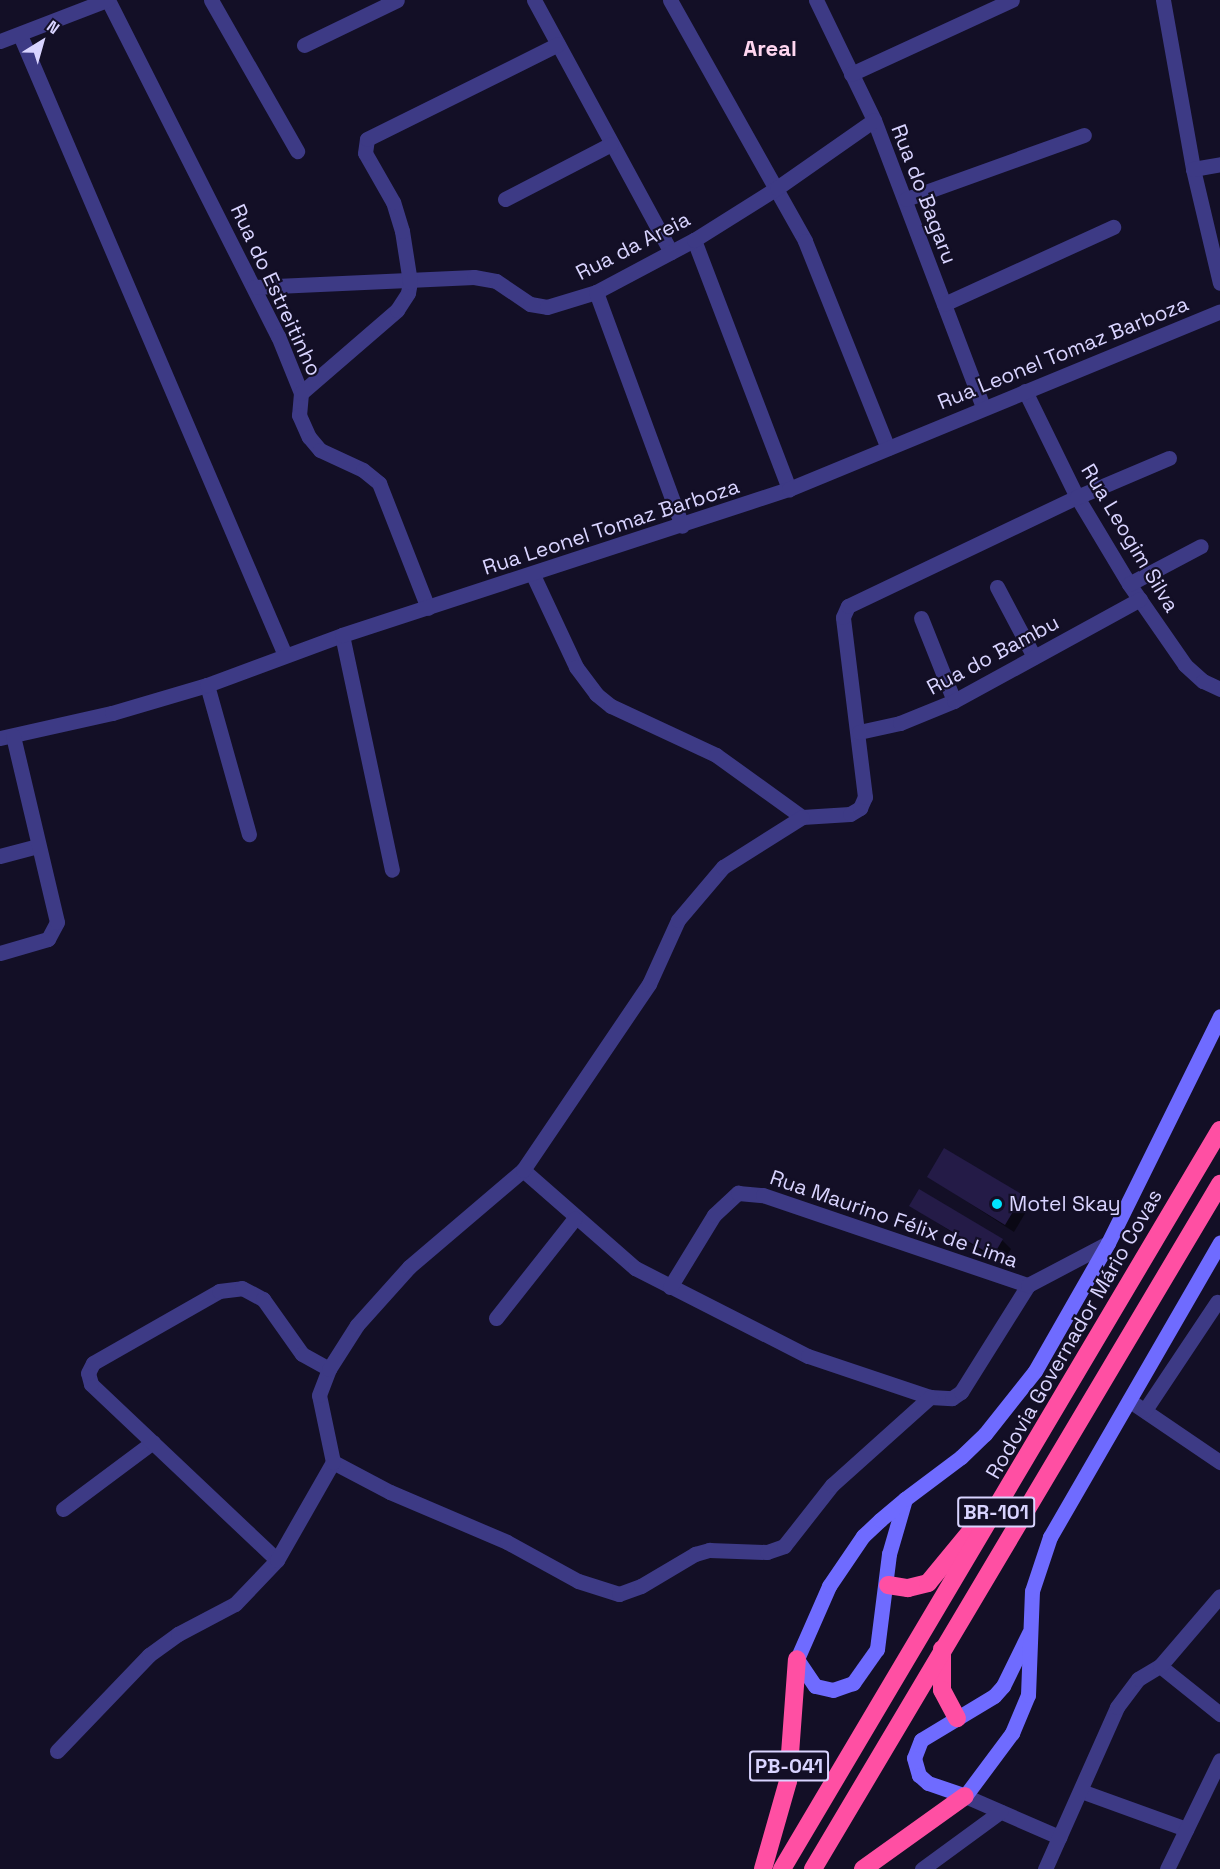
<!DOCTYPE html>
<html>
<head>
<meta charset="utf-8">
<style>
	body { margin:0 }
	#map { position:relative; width:1220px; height:1869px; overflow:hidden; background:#130f26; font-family:"Space Grotesk",sans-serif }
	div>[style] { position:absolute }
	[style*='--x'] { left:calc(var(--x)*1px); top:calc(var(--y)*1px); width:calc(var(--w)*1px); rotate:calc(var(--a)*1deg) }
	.shadow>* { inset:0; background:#0007 }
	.building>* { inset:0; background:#241b47 }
	.street>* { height:15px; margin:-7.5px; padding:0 7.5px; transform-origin:7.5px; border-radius:7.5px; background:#3d3a85 }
	.secondary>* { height:15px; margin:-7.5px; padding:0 7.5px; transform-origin:7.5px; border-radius:7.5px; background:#6f6bff }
	.highway>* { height:18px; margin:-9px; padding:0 9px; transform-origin:9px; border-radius:9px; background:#ff4fa3 }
	.dots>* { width:16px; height:16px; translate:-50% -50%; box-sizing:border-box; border:3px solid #130f26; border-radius:50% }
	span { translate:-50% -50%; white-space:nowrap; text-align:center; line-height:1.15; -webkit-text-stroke:4.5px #130f26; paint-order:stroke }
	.shield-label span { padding:2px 4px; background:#130f26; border:2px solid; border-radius:4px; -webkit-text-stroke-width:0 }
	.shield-label { font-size:20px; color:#d9d4ff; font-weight:700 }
	.street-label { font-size:21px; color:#d9d4ff }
	.poi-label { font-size:21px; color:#d9d4ff }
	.left { translate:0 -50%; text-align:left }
	.neighbourhood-label { font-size:22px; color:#ffd6f0; font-weight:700 }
	.north { position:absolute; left:12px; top:12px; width:60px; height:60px; -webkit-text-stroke:4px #130f26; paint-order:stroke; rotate:37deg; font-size:16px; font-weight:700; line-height:24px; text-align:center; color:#d9d4ff }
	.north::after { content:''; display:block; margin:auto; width:21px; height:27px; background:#d9d4ff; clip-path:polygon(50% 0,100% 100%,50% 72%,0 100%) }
</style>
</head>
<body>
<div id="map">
	<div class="shadow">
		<div style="clip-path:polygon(929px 1177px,1022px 1197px,1030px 1205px,1014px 1232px)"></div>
		<div style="clip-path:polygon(911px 1206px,1002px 1240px,1011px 1249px,1002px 1264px)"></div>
	</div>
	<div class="building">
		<div style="clip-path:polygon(944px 1148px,1023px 1195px,1005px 1225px,927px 1177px)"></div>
		<div style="clip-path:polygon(919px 1189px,1003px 1239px,993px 1256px,909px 1206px)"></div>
	</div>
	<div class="street">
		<div style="--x:108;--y:0;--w:377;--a:63.2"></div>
		<div style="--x:278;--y:336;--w:61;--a:68"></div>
		<div style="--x:301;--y:393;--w:22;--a:95"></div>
		<div style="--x:299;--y:415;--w:24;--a:66"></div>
		<div style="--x:309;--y:437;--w:17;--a:50"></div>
		<div style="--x:320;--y:450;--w:47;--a:24.9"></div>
		<div style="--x:363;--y:470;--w:21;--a:39"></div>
		<div style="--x:379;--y:483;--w:134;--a:68.6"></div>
		<div style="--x:211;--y:0;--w:174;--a:60.3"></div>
		<div style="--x:534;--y:0;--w:287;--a:61.5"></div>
		<div style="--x:670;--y:0;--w:276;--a:60.7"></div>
		<div style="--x:805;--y:241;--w:223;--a:68.2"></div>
		<div style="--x:816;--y:0;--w:133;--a:64.2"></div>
		<div style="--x:874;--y:120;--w:307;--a:69.2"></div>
		<div style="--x:1163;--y:0;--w:172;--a:79.9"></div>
		<div style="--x:1193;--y:169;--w:117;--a:76.7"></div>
		<div style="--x:20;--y:35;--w:674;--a:66.86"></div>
		<div style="--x:0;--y:41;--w:115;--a:-21"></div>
		<div style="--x:304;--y:45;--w:103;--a:-25.8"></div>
		<div style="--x:851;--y:74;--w:177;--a:-24.7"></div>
		<div style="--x:1193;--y:169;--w:27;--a:-10"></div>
		<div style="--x:505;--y:199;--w:119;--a:-27.4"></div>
		<div style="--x:906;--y:199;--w:189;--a:-19.8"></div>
		<div style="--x:694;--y:240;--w:267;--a:69.1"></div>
		<div style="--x:254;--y:287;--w:220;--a:-2.6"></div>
		<div style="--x:474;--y:277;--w:22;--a:10"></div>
		<div style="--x:496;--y:281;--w:41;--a:34.1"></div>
		<div style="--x:530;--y:304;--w:17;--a:10"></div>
		<div style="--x:547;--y:307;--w:51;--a:-17"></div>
		<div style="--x:596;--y:292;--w:111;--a:-28"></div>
		<div style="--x:694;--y:240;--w:98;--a:-32.1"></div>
		<div style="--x:777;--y:188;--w:118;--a:-35"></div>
		<div style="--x:596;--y:292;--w:249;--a:69.8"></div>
		<div style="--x:944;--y:304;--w:186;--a:-24.5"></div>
		<div style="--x:1025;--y:391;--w:118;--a:63.9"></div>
		<div style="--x:1077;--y:497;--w:101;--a:59.1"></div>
		<div style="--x:1129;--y:584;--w:98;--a:55.3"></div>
		<div style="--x:1185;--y:665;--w:24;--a:42"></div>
		<div style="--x:1203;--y:681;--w:19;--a:25"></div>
		<div style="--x:301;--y:393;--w:127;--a:-40.8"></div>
		<div style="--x:397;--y:310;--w:20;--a:-57"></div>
		<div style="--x:408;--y:293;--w:11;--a:-80"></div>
		<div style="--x:410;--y:282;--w:52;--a:-98.9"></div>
		<div style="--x:402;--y:231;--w:30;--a:-107"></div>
		<div style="--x:393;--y:202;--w:56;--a:-119.7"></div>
		<div style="--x:365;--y:153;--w:14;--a:-82"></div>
		<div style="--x:367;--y:139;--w:213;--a:-26.4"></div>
		<div style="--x:533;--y:575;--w:102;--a:64.9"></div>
		<div style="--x:576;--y:667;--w:34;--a:53"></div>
		<div style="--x:596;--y:694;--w:19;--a:39"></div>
		<div style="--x:611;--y:706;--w:116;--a:25"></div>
		<div style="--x:716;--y:755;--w:106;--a:35.8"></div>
		<div style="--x:802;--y:817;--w:48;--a:-3.6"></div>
		<div style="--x:850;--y:814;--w:12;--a:-31"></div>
		<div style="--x:860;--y:808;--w:12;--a:-66"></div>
		<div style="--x:865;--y:797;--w:181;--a:-97"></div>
		<div style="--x:843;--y:617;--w:12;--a:-66"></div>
		<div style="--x:848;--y:606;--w:254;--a:-25.5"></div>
		<div style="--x:1077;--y:497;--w:100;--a:-23"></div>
		<div style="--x:1129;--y:584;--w:81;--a:-27.8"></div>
		<div style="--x:997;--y:587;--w:79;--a:62.1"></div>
		<div style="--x:921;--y:618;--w:89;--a:68.3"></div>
		<div style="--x:342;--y:635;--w:240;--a:78"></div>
		<div style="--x:207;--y:685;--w:155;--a:74.3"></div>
		<div style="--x:859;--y:732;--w:42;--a:-12.4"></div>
		<div style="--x:900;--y:723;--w:58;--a:-22.2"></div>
		<div style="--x:954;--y:701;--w:212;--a:-28.7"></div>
		<div style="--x:0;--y:738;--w:115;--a:-12.6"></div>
		<div style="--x:112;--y:713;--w:99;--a:-16.4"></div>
		<div style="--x:207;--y:685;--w:144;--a:-20.3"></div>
		<div style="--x:342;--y:635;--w:470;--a:-18.1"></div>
		<div style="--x:789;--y:489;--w:466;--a:-22.4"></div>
		<div style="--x:0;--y:856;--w:39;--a:-15"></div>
		<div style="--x:0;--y:953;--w:50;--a:-16.3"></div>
		<div style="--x:48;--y:939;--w:19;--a:-62"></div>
		<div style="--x:57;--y:922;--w:191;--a:-103.3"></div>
		<div style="--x:523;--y:1170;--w:149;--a:41.2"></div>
		<div style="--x:635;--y:1268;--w:194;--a:27"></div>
		<div style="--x:808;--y:1356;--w:129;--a:18.6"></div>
		<div style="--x:930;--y:1397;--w:22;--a:3"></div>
		<div style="--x:952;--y:1398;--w:11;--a:-34"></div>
		<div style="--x:961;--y:1392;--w:126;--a:-57.9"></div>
		<div style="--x:670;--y:1287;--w:84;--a:-58.6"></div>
		<div style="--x:714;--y:1215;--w:33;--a:-43"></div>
		<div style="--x:738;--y:1193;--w:25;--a:5"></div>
		<div style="--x:763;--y:1195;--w:280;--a:18.8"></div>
		<div style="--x:1028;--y:1285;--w:90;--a:-27.7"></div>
		<div style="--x:496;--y:1318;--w:127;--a:-51.7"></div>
		<div style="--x:1136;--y:1405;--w:102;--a:34.2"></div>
		<div style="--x:1145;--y:1410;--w:130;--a:-56.3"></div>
		<div style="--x:333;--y:1462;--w:64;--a:27.8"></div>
		<div style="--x:390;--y:1492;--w:127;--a:23.1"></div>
		<div style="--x:507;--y:1542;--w:81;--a:28.8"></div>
		<div style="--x:578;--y:1581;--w:43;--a:17.6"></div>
		<div style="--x:619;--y:1594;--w:23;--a:-20"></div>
		<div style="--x:641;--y:1586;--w:63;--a:-30.7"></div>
		<div style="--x:695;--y:1554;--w:15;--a:-16"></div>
		<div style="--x:709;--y:1550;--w:58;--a:2"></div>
		<div style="--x:767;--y:1552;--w:18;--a:-19"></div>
		<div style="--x:784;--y:1546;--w:78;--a:-51.8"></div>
		<div style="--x:832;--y:1485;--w:132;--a:-41.9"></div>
		<div style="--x:63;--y:1509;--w:112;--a:-36.7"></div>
		<div style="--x:277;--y:1560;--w:256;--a:-136.6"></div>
		<div style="--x:91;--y:1384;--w:11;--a:-105"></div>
		<div style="--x:88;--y:1373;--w:11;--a:-63"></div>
		<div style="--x:93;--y:1363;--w:145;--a:-29.7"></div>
		<div style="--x:219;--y:1291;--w:23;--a:-7"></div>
		<div style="--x:242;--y:1288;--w:24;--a:28"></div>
		<div style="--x:263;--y:1299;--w:67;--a:54.7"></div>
		<div style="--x:302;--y:1354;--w:31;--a:29"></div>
		<div style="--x:1160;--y:1666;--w:77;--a:38.7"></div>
		<div style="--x:57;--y:1751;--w:133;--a:-46.2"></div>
		<div style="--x:149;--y:1655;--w:36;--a:-36"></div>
		<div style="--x:178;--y:1634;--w:64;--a:-27.8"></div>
		<div style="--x:235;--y:1604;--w:61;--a:-46.3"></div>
		<div style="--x:277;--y:1560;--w:113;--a:-60.3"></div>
		<div style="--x:333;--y:1462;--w:68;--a:-101.8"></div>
		<div style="--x:319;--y:1395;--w:28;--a:-69"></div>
		<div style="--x:329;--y:1369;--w:52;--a:-57.5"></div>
		<div style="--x:357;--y:1325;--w:78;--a:-48.1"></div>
		<div style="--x:409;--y:1267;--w:150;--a:-40.4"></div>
		<div style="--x:523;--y:1170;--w:225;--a:-55.9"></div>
		<div style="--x:649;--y:984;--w:70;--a:-65.6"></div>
		<div style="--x:678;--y:920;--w:70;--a:-49.7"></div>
		<div style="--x:723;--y:867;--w:93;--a:-32.3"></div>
		<div style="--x:1081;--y:1791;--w:112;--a:19.9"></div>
		<div style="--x:965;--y:1796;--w:103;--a:23.6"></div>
		<div style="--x:922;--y:1869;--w:97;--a:-36.2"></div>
		<div style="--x:1045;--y:1869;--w:177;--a:-66"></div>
		<div style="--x:1117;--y:1707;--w:35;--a:-53"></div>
		<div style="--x:1138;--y:1679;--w:26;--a:-31"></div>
		<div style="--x:1160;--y:1666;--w:92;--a:-49.4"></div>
		<div style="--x:1167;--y:1869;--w:121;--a:-64.1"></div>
	</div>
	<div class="secondary">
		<div style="--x:905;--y:1499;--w:57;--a:106.2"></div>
		<div style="--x:889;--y:1554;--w:96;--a:97.2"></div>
		<div style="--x:877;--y:1649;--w:42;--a:125.2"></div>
		<div style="--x:853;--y:1683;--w:21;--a:161"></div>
		<div style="--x:833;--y:1690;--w:18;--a:-167"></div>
		<div style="--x:815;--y:1686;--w:32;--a:-124"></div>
		<div style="--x:797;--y:1659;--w:80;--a:-66.3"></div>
		<div style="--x:829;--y:1586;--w:60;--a:-55.8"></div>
		<div style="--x:863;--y:1536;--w:23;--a:-43"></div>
		<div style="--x:880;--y:1520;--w:33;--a:-40"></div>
		<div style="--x:905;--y:1499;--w:70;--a:-36.9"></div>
		<div style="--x:961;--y:1457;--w:33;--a:-44"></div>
		<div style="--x:985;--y:1434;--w:80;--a:-51.6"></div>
		<div style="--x:1035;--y:1371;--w:147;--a:-60.3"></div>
		<div style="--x:1108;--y:1243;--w:253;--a:-63.7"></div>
		<div style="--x:1029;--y:1633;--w:59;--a:116.1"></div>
		<div style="--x:1003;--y:1686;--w:13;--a:132"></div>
		<div style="--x:994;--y:1696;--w:85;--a:148.9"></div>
		<div style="--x:921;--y:1740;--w:19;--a:111"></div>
		<div style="--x:914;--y:1758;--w:18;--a:74"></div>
		<div style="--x:919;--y:1775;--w:12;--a:42"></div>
		<div style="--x:928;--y:1783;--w:39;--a:19"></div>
		<div style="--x:965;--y:1796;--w:79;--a:-53.3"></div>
		<div style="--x:1012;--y:1733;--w:41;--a:-67.2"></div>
		<div style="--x:1028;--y:1695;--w:104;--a:-87.8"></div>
		<div style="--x:1032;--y:1591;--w:57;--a:-71.6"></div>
		<div style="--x:1050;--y:1537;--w:340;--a:-60"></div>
	</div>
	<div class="highway">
		<div style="--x:888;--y:1585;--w:20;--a:9"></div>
		<div style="--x:908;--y:1588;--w:21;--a:-14"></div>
		<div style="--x:928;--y:1583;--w:82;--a:-50.5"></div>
		<div style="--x:942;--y:1649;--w:41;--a:90"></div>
		<div style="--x:942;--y:1690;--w:32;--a:62"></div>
		<div style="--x:763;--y:1869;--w:91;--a:-74.1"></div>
		<div style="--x:788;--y:1781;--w:122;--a:-85.8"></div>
		<div style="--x:782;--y:1869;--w:859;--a:-59.35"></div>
		<div style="--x:813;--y:1869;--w:797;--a:-59.28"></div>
		<div style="--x:863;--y:1869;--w:125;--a:-35.6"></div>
	</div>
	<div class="dots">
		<div style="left:997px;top:1204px;background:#00e5ff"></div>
	</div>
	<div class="shield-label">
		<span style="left:996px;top:1512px">BR-101</span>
		<span style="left:789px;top:1766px">PB-041</span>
	</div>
	<div class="street-label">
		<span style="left:924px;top:194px;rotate:69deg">Rua do Bagaru</span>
		<span style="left:633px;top:246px;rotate:-27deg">Rua da Areia</span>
		<span style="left:276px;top:290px;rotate:65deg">Rua do Estreitinho</span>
		<span style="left:1063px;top:353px;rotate:-22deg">Rua Leonel Tomaz Barboza</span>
		<span style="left:611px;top:527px;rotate:-18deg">Rua Leonel Tomaz Barboza</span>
		<span style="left:1130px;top:538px;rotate:59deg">Rua Leogim Silva</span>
		<span style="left:993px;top:655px;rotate:-28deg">Rua do Bambu</span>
		<span style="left:894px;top:1219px;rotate:19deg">Rua Maurino Félix de Lima</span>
		<span style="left:1074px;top:1334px;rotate:-60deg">Rodovia Governador Mário Covas</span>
	</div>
	<div class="poi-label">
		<span class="left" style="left:1009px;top:1204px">Motel Skay</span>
	</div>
	<div class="neighbourhood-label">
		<span style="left:770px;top:49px">Areal</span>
	</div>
	<div class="north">N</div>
</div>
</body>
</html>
